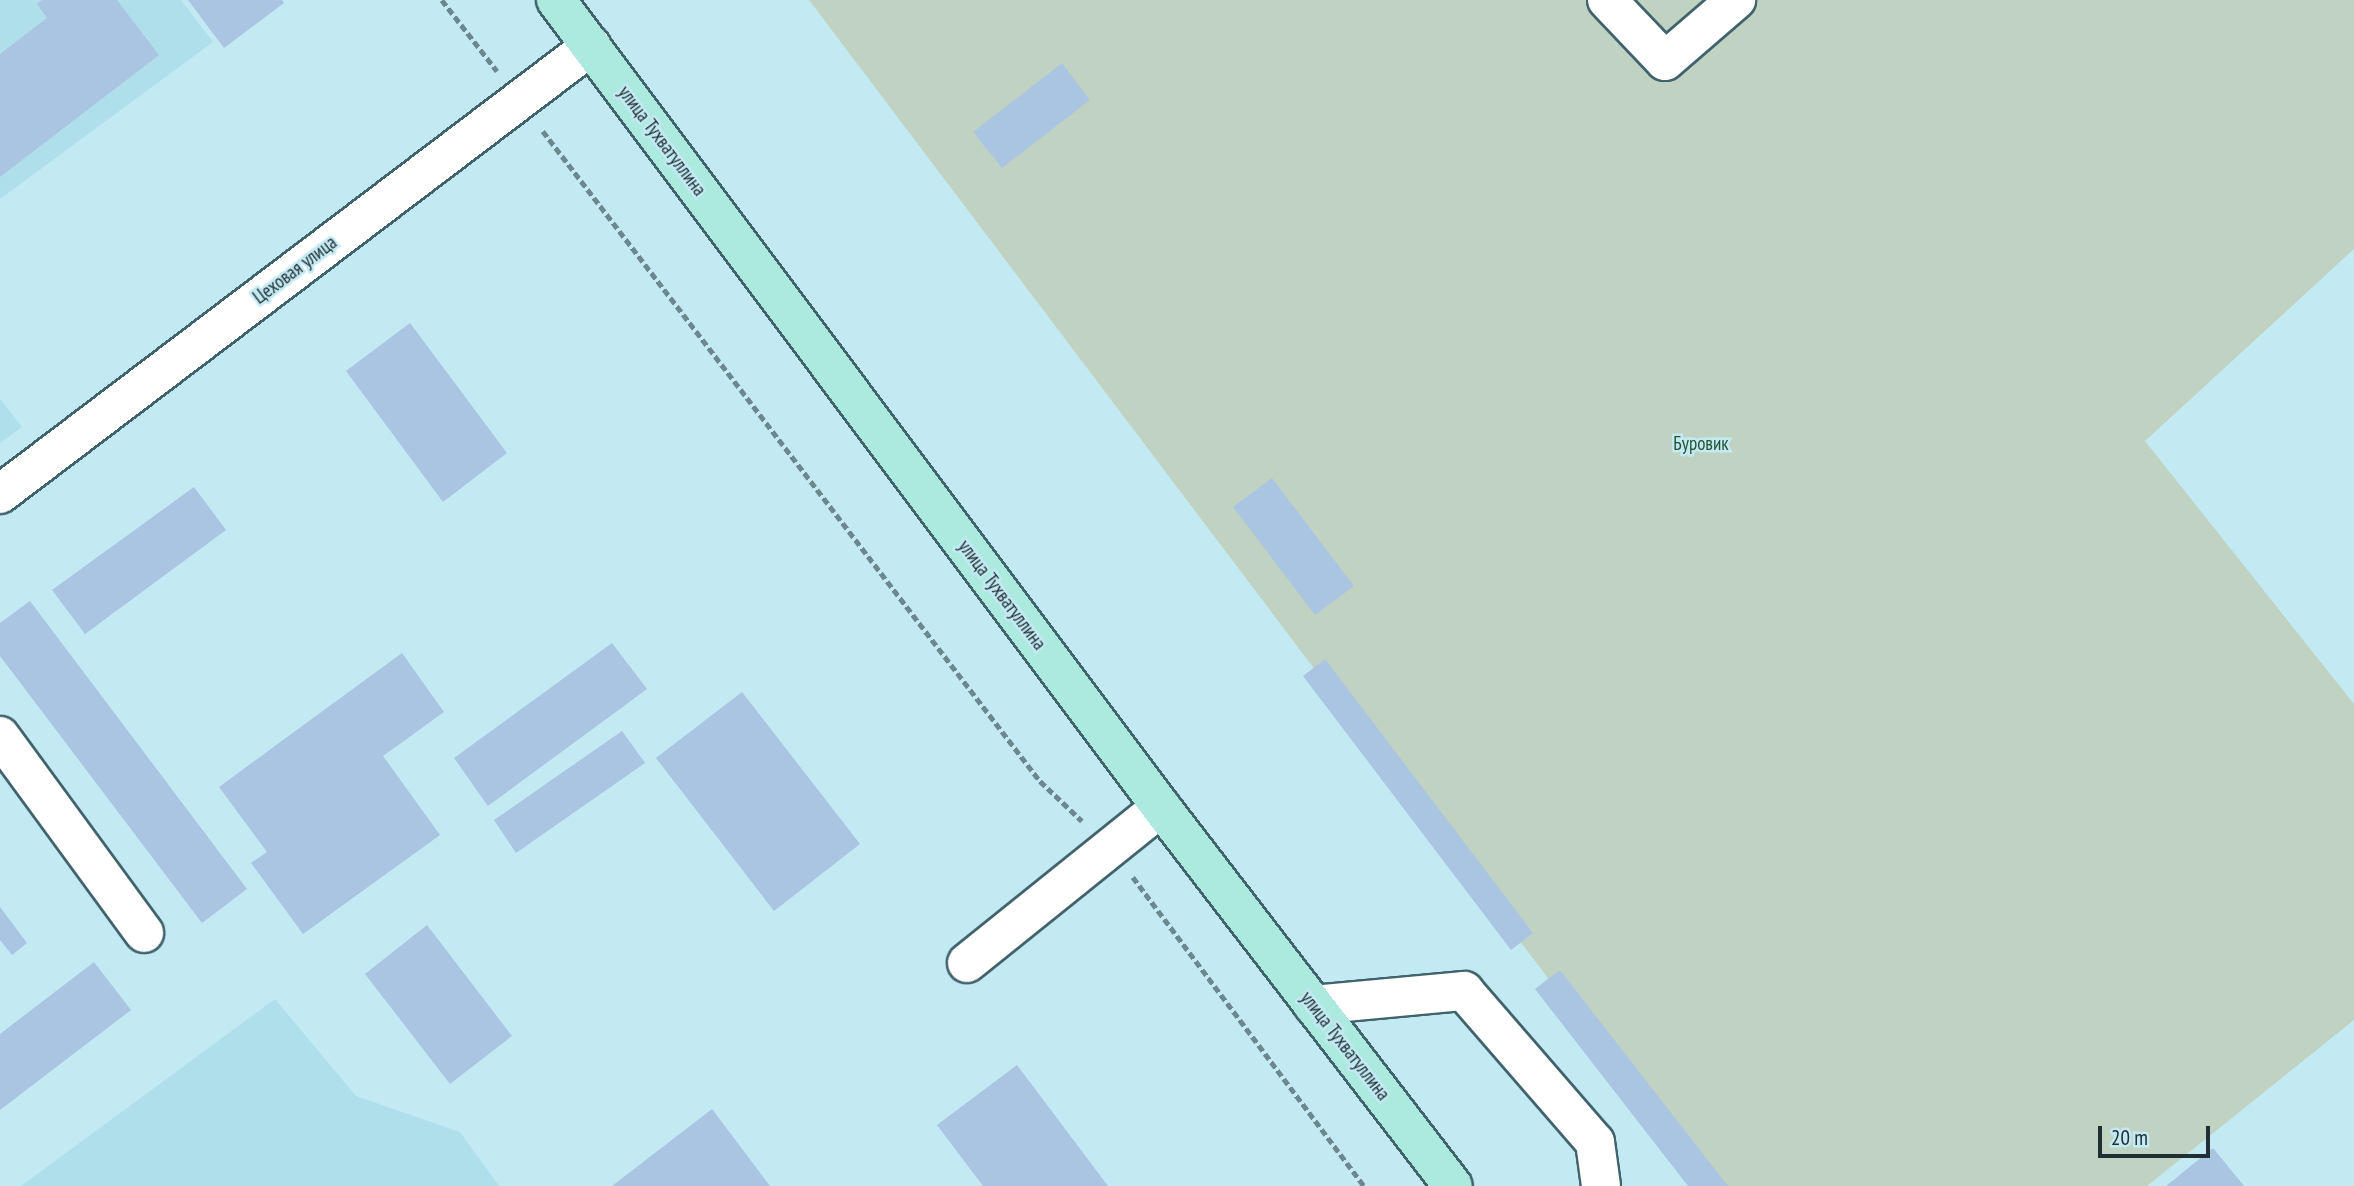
<!DOCTYPE html>
<html>
<head>
<meta charset="utf-8">
<style>
	body { margin:0 }
	#map { position:relative; width:2354px; height:1186px; overflow:hidden; background:#c3e9f3; font-family:"PT Sans Narrow",sans-serif }
	div>[style] { position:absolute }
	[style*='--x'] { left:calc(var(--x)*1px); top:calc(var(--y)*1px); width:calc(var(--w)*1px); rotate:calc(var(--a)*1deg) }
	.built>* { inset:0; background:#b0dfec }
	.green>* { inset:0; background:#c0d3c2 }
	.building>* { inset:0; background:#aac5e1 }
	.path>* { height:4.5px; margin-top:-2.25px; transform-origin:0; background:repeating-linear-gradient(90deg,#6d878e 0 7px,transparent 0 10.5px) }
	.roads { filter:drop-shadow(2px 0 #41636c) drop-shadow(-2px 0 #41636c) drop-shadow(0 2px #41636c) drop-shadow(0 -2px #41636c) }
	.minor>* { height:38px; margin:-19px; padding:0 19px; transform-origin:19px; border-radius:19px; background:#fff }
	.major>* { height:38px; margin:-19px; padding:0 19px; transform-origin:19px; border-radius:19px; background:#ace9df }
	span { translate:-50% -50%; white-space:nowrap; text-align:center; line-height:1.15; -webkit-text-stroke:5px #c3e9f3; paint-order:stroke }
	.street-label { font-size:19px; color:#202f33 }
	.park-label { font-size:19px; color:#25522d }
	.scale { position:absolute; left:2098px; top:1126px; width:112px; height:32px; box-sizing:border-box; border:4px solid #202f33; border-top:0; padding-left:9px; font-size:21px; line-height:24px; white-space:nowrap; color:#202f33; -webkit-text-stroke:5px #c3e9f3; paint-order:stroke }
</style>
</head>
<body>
<div id="map">
	<div class="built">
		<div style="clip-path:polygon(0 0,181px 0,213px 42px,0 199px)"></div>
		<div style="clip-path:polygon(0 399px,22px 427px,0 443px)"></div>
		<div style="clip-path:polygon(275px 999px,356px 1096px,460px 1132px,499px 1186px,21px 1186px)"></div>
	</div>
	<div class="green">
		<div style="clip-path:polygon(809px 0,2354px 0,2354px 249px,2145px 441px,2354px 704px,2354px 1020px,2147px 1186px,1705px 1186px)"></div>
	</div>
	<div class="building">
		<div style="clip-path:polygon(42px 0,117px 0,159px 55px,0 177px,0 54px,47px 18px,37px 4px)"></div>
		<div style="clip-path:polygon(188px 0,282px 0,284px 3px,224px 48px)"></div>
		<div style="clip-path:polygon(1062px 63px,1090px 100px,1002px 168px,973px 132px)"></div>
		<div style="clip-path:polygon(410px 323px,507px 453px,443px 502px,346px 371px)"></div>
		<div style="clip-path:polygon(1272px 478px,1354px 586px,1315px 615px,1233px 507px)"></div>
		<div style="clip-path:polygon(194px 487px,226px 530px,85px 634px,52px 590px)"></div>
		<div style="clip-path:polygon(30px 601px,247px 889px,202px 923px,0 656px,0 623px)"></div>
		<div style="clip-path:polygon(612px 643px,647px 689px,488px 806px,454px 758px)"></div>
		<div style="clip-path:polygon(402px 653px,444px 712px,383px 756px,440px 835px,303px 934px,251px 863px,267px 852px,219px 787px)"></div>
		<div style="clip-path:polygon(1325px 659px,1533px 933px,1511px 950px,1303px 676px)"></div>
		<div style="clip-path:polygon(742px 692px,860px 844px,774px 911px,656px 758px)"></div>
		<div style="clip-path:polygon(622px 731px,645px 763px,516px 853px,494px 820px)"></div>
		<div style="clip-path:polygon(0 907px,27px 943px,12px 955px,0 940px)"></div>
		<div style="clip-path:polygon(427px 925px,512px 1036px,450px 1084px,365px 974px)"></div>
		<div style="clip-path:polygon(94px 962px,131px 1010px,0 1110px,0 1034px)"></div>
		<div style="clip-path:polygon(1560px 970px,1728px 1186px,1688px 1186px,1535px 989px)"></div>
		<div style="clip-path:polygon(1017px 1065px,1108px 1186px,983px 1186px,937px 1125px)"></div>
		<div style="clip-path:polygon(712px 1109px,770px 1186px,612px 1186px)"></div>
		<div style="clip-path:polygon(2213px 1148px,2244px 1186px,2166px 1186px)"></div>
	</div>
	<div class="path">
		<div style="--x:442;--y:0;--w:90;--a:52.2"></div>
		<div style="--x:543;--y:131;--w:818;--a:52.6"></div>
		<div style="--x:1040;--y:781;--w:58;--a:43.6"></div>
		<div style="--x:1133;--y:877;--w:386;--a:53.2"></div>
	</div>
	<div class="roads">
		<div class="minor">
			<div style="--x:1607;--y:0;--w:84;--a:46.4"></div>
			<div style="--x:1665;--y:61;--w:94;--a:-40.7"></div>
			<div style="--x:0;--y:494;--w:742;--a:-37.16"></div>
			<div style="--x:0;--y:736;--w:244;--a:53.8"></div>
			<div style="--x:967;--y:963;--w:249;--a:-38.8"></div>
			<div style="--x:1313;--y:1005;--w:152;--a:-5.3"></div>
			<div style="--x:1464;--y:991;--w:200;--a:49.1"></div>
			<div style="--x:1595;--y:1142;--w:44;--a:82.2"></div>
		</div>
		<div class="major">
			<div style="--x:556;--y:0;--w:1009;--a:53.14"></div>
			<div style="--x:1161;--y:807;--w:478;--a:52.4"></div>
		</div>
	</div>
	<div class="street-label">
		<span style="left:662px;top:141px;rotate:53deg">улица Тухватуллина</span>
		<span style="left:295px;top:270px;rotate:-37deg">Цеховая улица</span>
		<span style="left:1002px;top:595px;rotate:53deg">улица Тухватуллина</span>
		<span style="left:1345px;top:1046px;rotate:52deg">улица Тухватуллина</span>
	</div>
	<div class="park-label">
		<span style="left:1701px;top:444px">Буровик</span>
	</div>
	<div class="scale">20 m</div>
</div>
</body>
</html>
